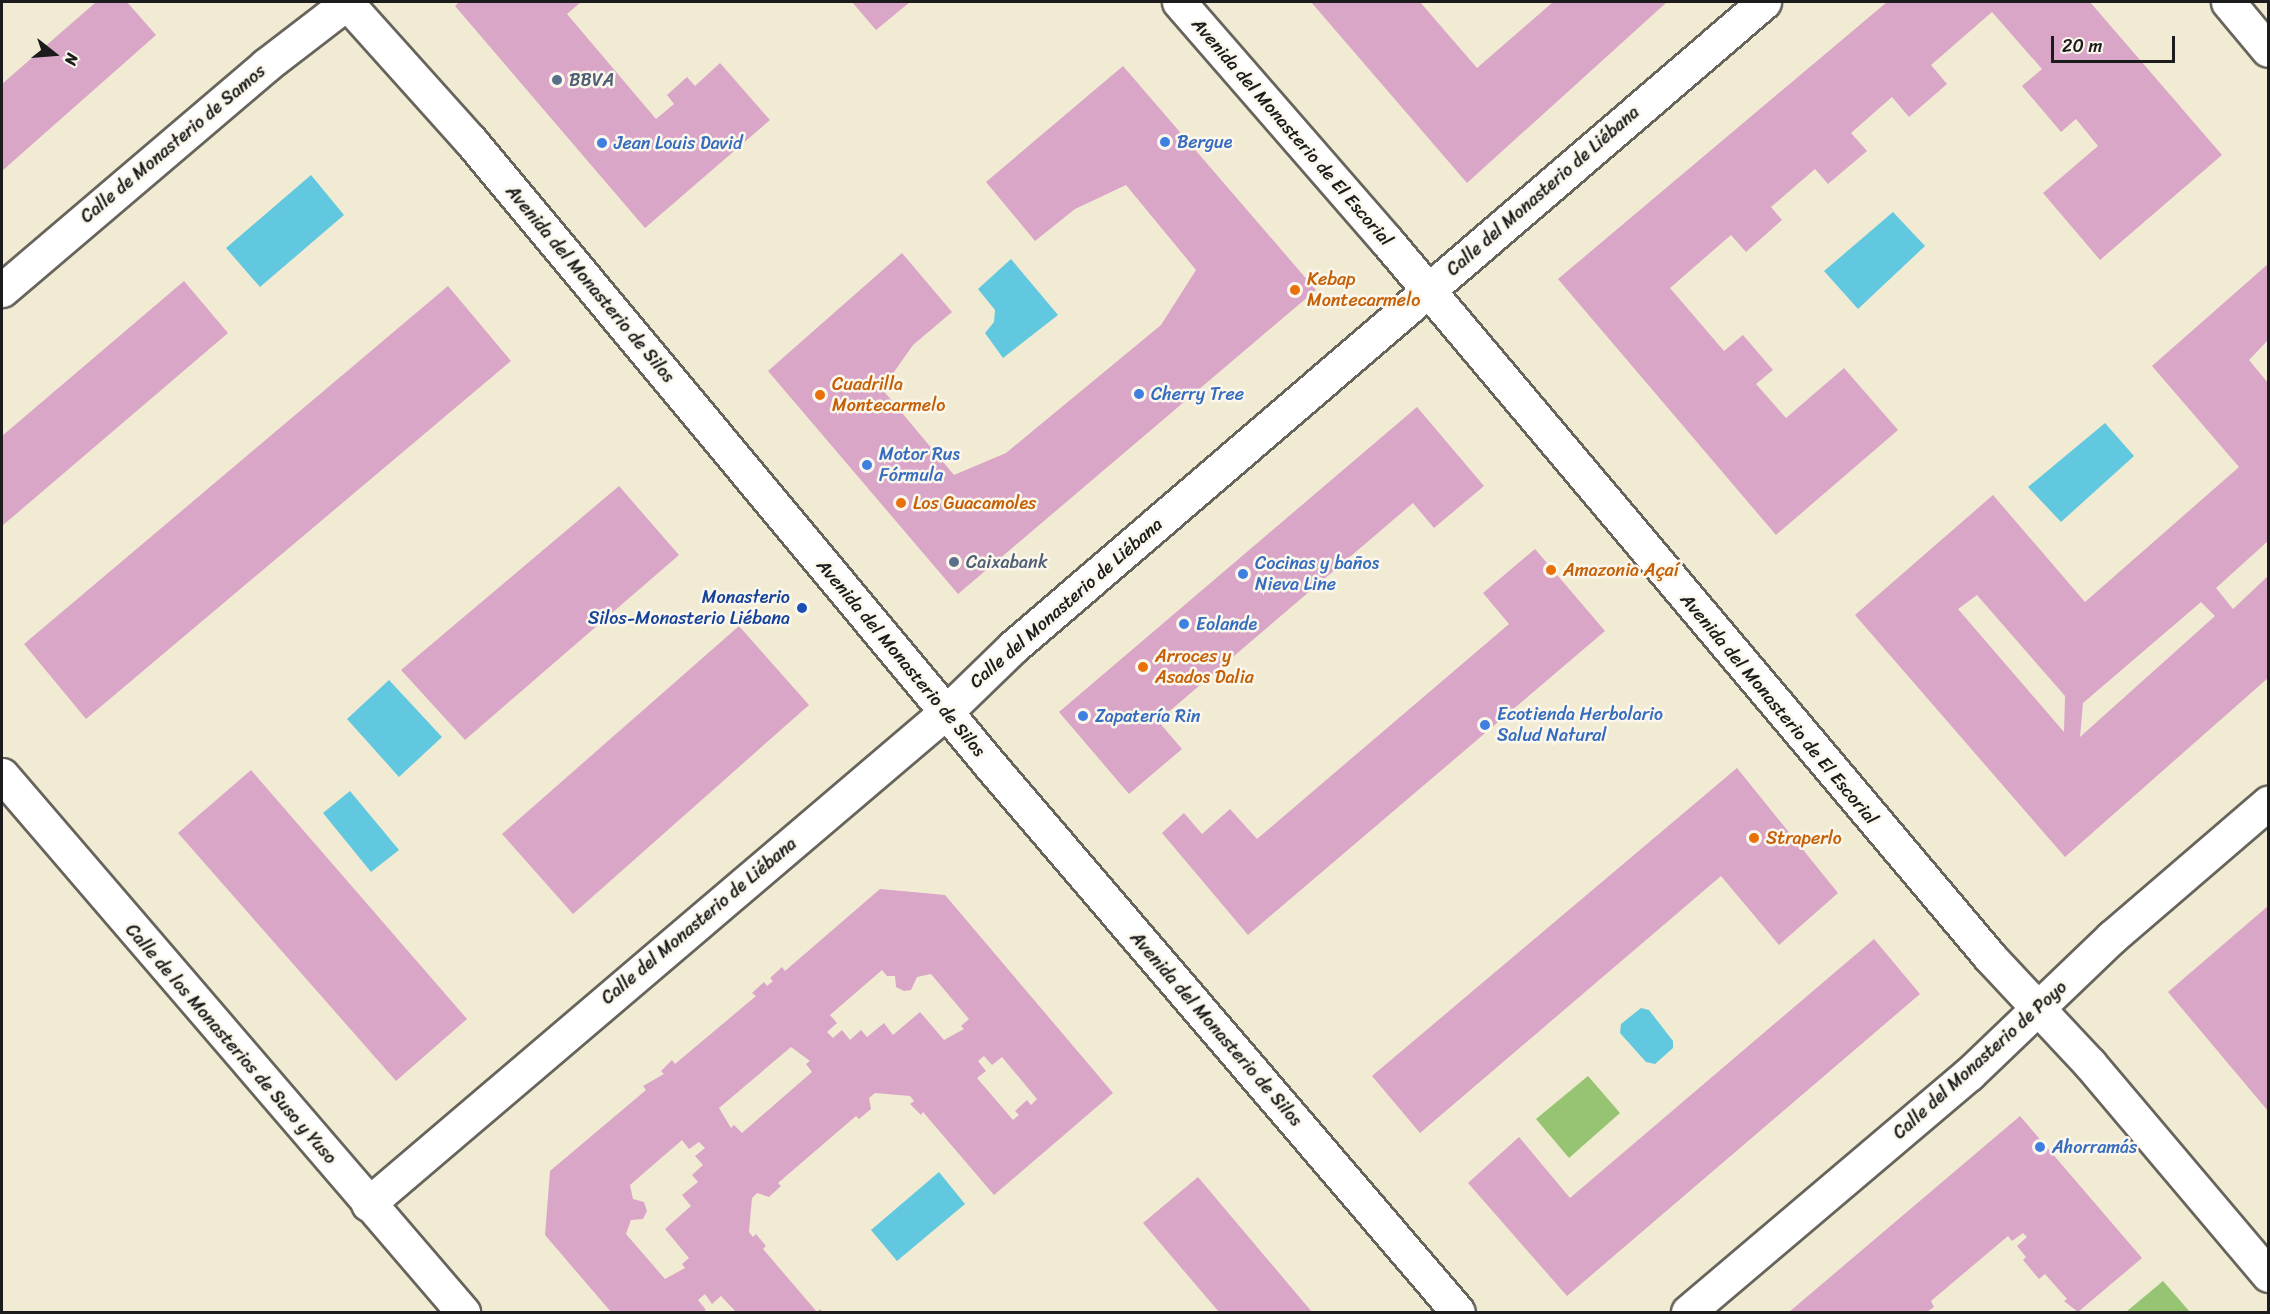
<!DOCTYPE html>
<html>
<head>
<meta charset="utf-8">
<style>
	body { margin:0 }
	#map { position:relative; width:2270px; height:1314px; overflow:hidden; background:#f2ebd4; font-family:Sriracha,sans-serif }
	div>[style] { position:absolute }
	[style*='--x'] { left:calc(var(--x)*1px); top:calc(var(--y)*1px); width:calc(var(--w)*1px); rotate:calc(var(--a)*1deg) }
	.green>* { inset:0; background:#96c473 }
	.water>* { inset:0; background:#62c8df }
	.building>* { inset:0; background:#d9a6c8 }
	.roads { filter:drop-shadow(2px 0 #67645c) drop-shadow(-2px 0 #67645c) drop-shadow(0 2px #67645c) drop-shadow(0 -2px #67645c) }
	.minor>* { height:33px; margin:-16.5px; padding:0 16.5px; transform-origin:16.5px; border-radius:16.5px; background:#fff }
	.dots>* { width:16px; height:16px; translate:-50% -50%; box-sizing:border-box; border:3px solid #fbf7ec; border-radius:50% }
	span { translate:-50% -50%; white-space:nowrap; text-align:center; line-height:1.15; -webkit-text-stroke:5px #fbf7ec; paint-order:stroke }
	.service-label { font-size:18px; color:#4e5e75 }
	.left { translate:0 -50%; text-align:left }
	.street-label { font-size:18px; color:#1c1c1c }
	.shop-label { font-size:18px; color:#366cbe }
	.food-label { font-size:18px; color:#c56008 }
	.transit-label { font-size:18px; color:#164399 }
	.right { translate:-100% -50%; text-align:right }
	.frame { position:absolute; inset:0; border:3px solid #1c1c1c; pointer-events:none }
	.north { position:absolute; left:24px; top:24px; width:60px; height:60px; -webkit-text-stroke:4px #fbf7ec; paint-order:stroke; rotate:107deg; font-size:16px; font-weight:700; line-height:24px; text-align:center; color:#1c1c1c }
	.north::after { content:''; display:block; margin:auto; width:21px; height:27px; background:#1c1c1c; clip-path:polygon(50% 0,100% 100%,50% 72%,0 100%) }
	.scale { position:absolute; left:2051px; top:36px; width:124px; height:27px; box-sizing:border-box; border:3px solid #1c1c1c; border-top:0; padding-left:8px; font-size:18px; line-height:21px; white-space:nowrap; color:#1c1c1c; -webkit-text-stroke:4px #fbf7ec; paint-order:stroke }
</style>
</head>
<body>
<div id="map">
	<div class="green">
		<div style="clip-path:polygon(1588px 1076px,1620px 1113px,1569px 1158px,1536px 1119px)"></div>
		<div style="clip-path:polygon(2163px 1281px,2190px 1312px,2126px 1312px)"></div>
	</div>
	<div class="water">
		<div style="clip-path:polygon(311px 175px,344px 215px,260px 287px,226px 248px)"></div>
		<div style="clip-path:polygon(1893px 212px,1925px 246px,1858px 309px,1824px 271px)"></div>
		<div style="clip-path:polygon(1011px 259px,1058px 315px,1003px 358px,985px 333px,994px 322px,995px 310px,978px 289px)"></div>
		<div style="clip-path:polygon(2105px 423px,2134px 456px,2061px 522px,2028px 487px)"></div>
		<div style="clip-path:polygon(389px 680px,442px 737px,399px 777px,347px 719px)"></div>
		<div style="clip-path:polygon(350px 791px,399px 850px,371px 872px,323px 813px)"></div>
		<div style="clip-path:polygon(1641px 1008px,1649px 1010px,1673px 1041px,1673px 1048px,1655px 1064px,1646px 1062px,1620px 1033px,1621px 1024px)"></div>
		<div style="clip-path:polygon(939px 1172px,965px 1204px,897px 1261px,871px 1230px)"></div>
	</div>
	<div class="building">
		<div style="clip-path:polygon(96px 2px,127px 2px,156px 35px,2px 171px,2px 84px)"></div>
		<div style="clip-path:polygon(459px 2px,581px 2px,567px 14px,656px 119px,674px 104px,667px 95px,687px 77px,695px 86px,720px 63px,770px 120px,645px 228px,455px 6px)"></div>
		<div style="clip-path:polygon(852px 2px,910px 2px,876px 30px)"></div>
		<div style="clip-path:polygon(1311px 2px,1420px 2px,1477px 68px,1553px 2px,1667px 2px,1467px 183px)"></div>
		<div style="clip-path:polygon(1887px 2px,2090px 2px,2222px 155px,2100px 260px,2043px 193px,2098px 146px,2076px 119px,2061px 132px,2022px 86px,2042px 69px,1992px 12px,1931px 65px,1947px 84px,1909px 117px,1892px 97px,1851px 133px,1867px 151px,1828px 184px,1815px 169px,1771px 207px,1782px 220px,1746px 252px,1731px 235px,1670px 288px,1724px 351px,1743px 335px,1773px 370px,1756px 384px,1786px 418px,1844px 368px,1898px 430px,1776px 535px,1558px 279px)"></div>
		<div style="clip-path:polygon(1123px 66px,1316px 290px,958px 594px,768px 371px,902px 253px,952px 312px,913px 345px,882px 389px,954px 475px,1006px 453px,1161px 325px,1196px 270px,1126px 185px,1075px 209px,1035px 241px,986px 182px)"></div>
		<div style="clip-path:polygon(evenodd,2268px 264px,2268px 340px,2249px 360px,2268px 383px,2268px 541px,2216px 588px,2233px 609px,2268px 576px,2268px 678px,2065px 857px,1855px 615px,1993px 495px,2085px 602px,2239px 467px,2152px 366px,2268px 264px,1977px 595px,2065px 696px,2064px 732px,1958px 609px,1977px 595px,2268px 264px,2201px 602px,2215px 616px,2080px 737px,2083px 703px,2201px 602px)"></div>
		<div style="clip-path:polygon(184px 281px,228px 333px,2px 526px,2px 436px)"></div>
		<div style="clip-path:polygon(448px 286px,511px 361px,86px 719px,24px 644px)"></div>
		<div style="clip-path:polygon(1417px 407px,1484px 486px,1434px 528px,1413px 503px,1158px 721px,1182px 749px,1129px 794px,1059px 712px)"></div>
		<div style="clip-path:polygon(619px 486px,679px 555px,465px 740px,401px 670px)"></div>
		<div style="clip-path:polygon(1535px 549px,1605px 631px,1248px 935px,1162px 833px,1184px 813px,1202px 834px,1230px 809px,1257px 839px,1509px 624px,1483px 593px)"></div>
		<div style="clip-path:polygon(739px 626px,809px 705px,573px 914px,502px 834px)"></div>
		<div style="clip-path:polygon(1737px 768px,1838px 893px,1779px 945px,1721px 876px,1420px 1133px,1372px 1076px)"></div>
		<div style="clip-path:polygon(251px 770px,467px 1019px,396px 1081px,178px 833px)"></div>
		<div style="clip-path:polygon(evenodd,880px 889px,945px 895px,1113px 1093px,994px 1195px,923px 1112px,921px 1115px,910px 1104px,914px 1101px,910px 1096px,875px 1093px,869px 1098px,871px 1109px,859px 1119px,856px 1116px,778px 1183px,781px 1186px,769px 1197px,757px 1193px,752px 1198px,749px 1232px,753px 1237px,756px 1234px,766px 1246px,763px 1249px,817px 1312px,820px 1309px,823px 1312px,736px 1312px,721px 1296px,712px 1304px,705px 1294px,698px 1300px,706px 1310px,703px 1312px,611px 1312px,545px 1235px,550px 1171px,646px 1090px,643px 1086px,664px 1074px,661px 1071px,672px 1060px,675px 1064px,756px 996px,752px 993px,764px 982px,767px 986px,773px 981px,770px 978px,782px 967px,785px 971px,880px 889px,882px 970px,887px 976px,895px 976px,896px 987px,904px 991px,911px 990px,917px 977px,931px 974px,969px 1019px,961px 1026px,964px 1029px,944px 1040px,920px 1012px,893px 1035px,884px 1023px,867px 1037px,861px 1030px,850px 1040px,842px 1030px,833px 1038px,827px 1032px,837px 1023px,830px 1015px,882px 970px,880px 889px,791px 1047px,810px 1061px,806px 1064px,812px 1072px,742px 1133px,734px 1125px,731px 1128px,719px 1108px,791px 1047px,880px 889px,984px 1056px,992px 1065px,1002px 1057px,1037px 1099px,1031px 1105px,1027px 1100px,1015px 1111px,1019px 1115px,1013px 1120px,977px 1078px,986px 1071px,978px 1061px,984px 1056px,880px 889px,682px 1140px,689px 1149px,699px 1142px,705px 1148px,695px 1156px,703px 1165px,692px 1175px,698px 1182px,682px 1195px,691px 1206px,665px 1229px,689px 1258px,682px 1264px,685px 1268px,665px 1279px,626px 1234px,631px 1220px,643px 1219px,647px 1211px,644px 1202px,633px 1199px,630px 1185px,682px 1140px)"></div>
		<div style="clip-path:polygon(2268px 906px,2268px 1111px,2168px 992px)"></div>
		<div style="clip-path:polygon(1874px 939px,1920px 994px,1567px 1296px,1468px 1183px,1519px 1137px,1570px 1198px)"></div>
		<div style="clip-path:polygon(2020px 1116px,2142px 1258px,2078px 1312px,2064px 1301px,2067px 1299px,2045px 1274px,2039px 1279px,2023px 1260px,2026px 1257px,2017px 1246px,2027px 1237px,2023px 1233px,2012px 1241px,2008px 1236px,1931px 1301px,1934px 1307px,1927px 1312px,1789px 1312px)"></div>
		<div style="clip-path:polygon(1198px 1177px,1312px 1312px,1219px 1312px,1143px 1223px)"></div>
	</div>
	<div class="roads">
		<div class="minor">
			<div style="--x:346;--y:2;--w:186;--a:48.1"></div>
			<div style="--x:470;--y:140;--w:814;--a:50.23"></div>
			<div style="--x:991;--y:766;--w:718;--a:49.46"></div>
			<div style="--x:1179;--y:2;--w:315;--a:49"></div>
			<div style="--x:1386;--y:240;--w:937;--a:49.89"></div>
			<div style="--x:1990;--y:957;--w:146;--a:46.9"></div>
			<div style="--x:2090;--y:1064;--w:276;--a:49.8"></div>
			<div style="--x:2228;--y:2;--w:62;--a:50.2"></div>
			<div style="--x:2;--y:290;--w:347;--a:-40.4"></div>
			<div style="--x:266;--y:65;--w:103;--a:-37.5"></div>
			<div style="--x:2;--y:775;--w:708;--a:49.35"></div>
			<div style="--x:368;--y:1204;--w:760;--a:-40.41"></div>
			<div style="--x:947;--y:711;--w:92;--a:-44.1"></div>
			<div style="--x:1013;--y:647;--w:990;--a:-40.66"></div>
			<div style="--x:1688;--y:1312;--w:368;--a:-40.3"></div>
			<div style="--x:1969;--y:1074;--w:198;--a:-43.8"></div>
			<div style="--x:2112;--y:937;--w:206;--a:-40.7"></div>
		</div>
	</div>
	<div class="dots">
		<div style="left:557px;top:80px;background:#5c6f8a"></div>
		<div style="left:1165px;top:142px;background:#3f7fe0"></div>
		<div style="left:602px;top:143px;background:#3f7fe0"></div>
		<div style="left:1295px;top:290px;background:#e8710a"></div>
		<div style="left:1139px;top:394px;background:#3f7fe0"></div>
		<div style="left:820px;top:395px;background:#e8710a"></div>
		<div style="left:867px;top:465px;background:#3f7fe0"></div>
		<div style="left:901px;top:503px;background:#e8710a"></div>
		<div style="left:954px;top:562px;background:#5c6f8a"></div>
		<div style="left:1551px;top:570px;background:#e8710a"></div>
		<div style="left:1243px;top:574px;background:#3f7fe0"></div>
		<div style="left:802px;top:608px;background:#1a4fb4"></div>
		<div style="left:1184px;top:624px;background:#3f7fe0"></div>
		<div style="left:1143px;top:667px;background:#e8710a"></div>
		<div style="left:1083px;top:716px;background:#3f7fe0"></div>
		<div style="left:1485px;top:725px;background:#3f7fe0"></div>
		<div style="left:1754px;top:838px;background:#e8710a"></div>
		<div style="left:2040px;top:1147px;background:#3f7fe0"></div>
	</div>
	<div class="service-label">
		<span class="left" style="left:569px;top:80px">BBVA</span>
		<span class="left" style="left:966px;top:562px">Caixabank</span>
	</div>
	<div class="street-label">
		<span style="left:1292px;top:132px;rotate:49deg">Avenida del Monasterio de El Escorial</span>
		<span style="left:173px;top:144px;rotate:-40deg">Calle de Monasterio de Samos</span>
		<span style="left:1543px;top:191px;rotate:-41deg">Calle del Monasterio de Liébana</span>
		<span style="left:590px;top:284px;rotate:50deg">Avenida del Monasterio de Silos</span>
		<span style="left:1066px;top:603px;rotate:-41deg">Calle del Monasterio de Liébana</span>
		<span style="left:901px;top:658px;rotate:50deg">Avenida del Monasterio de Silos</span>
		<span style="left:1779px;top:709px;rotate:50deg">Avenida del Monasterio de El Escorial</span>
		<span style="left:699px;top:921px;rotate:-40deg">Calle del Monasterio de Liébana</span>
		<span style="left:1216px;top:1029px;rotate:49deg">Avenida del Monasterio de Silos</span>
		<span style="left:231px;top:1044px;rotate:49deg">Calle de los Monasterios de Suso y Yuso</span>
		<span style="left:1980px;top:1060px;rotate:-42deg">Calle del Monasterio de Poyo</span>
	</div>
	<div class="shop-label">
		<span class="left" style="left:1177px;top:142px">Bergue</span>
		<span class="left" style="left:614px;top:143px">Jean Louis David</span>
		<span class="left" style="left:1151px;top:394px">Cherry Tree</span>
		<span class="left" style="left:879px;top:465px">Motor Rus<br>Fórmula</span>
		<span class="left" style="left:1255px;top:574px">Cocinas y baños<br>Nieva Line</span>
		<span class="left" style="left:1196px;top:624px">Eolande</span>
		<span class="left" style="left:1497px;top:725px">Ecotienda Herbolario<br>Salud Natural</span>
		<span class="left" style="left:1095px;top:716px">Zapatería Rin</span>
		<span class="left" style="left:2052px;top:1147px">Ahorramás</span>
	</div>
	<div class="food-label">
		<span class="left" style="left:1307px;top:290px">Kebap<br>Montecarmelo</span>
		<span class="left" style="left:832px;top:395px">Cuadrilla<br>Montecarmelo</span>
		<span class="left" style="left:913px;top:503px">Los Guacamoles</span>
		<span class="left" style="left:1563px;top:570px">Amazonia Açaí</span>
		<span class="left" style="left:1155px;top:667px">Arroces y<br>Asados Dalia</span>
		<span class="left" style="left:1766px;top:838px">Straperlo</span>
	</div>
	<div class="transit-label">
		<span class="right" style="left:790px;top:608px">Monasterio<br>Silos-Monasterio Liébana</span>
	</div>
	<div class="frame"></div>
	<div class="north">N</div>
	<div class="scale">20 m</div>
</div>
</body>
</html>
